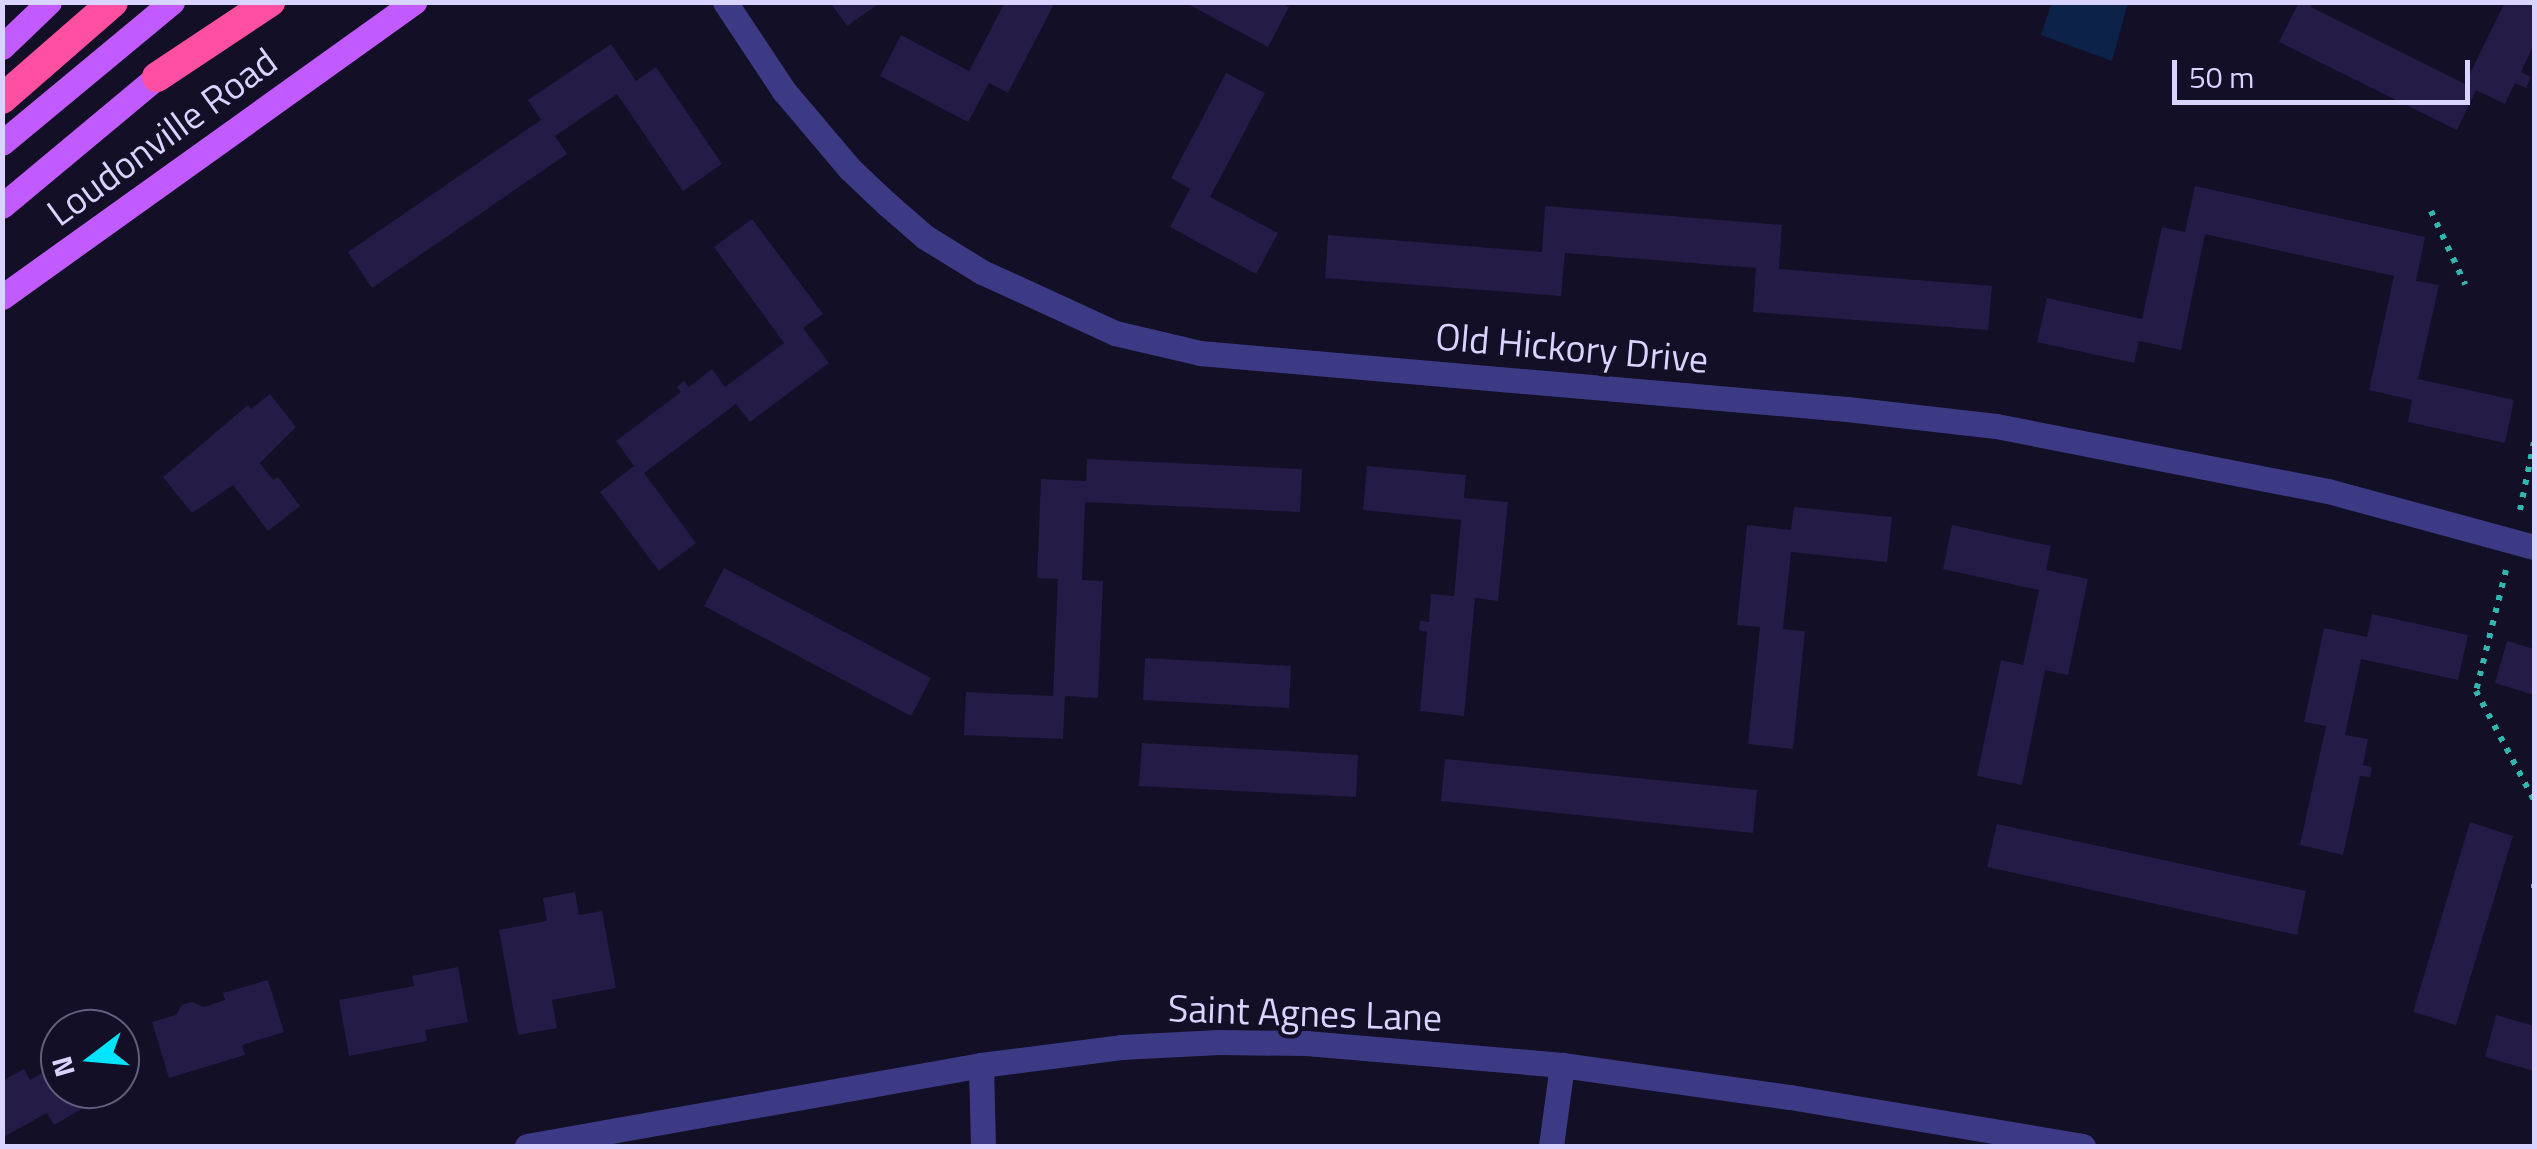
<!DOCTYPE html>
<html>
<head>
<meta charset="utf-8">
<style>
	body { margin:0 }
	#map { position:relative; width:2537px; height:1149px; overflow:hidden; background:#130f26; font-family:"Titillium Web",sans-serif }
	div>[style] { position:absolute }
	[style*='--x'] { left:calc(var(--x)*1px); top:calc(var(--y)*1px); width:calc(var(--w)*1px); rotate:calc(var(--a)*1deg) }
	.water>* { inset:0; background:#0c2248 }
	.building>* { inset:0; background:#241b47 }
	.path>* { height:6px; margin-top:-3px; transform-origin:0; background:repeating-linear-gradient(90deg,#2fb8b0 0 5px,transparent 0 13px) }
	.minor>* { height:25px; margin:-12.5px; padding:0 12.5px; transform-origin:12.5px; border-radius:12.5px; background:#3d3a85 }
	.major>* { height:25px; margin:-12.5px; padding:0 12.5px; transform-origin:12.5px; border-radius:12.5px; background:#c25bff }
	.highway>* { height:30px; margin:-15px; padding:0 15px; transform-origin:15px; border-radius:15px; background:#ff4fa3 }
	span { translate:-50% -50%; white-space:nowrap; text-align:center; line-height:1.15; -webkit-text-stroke:8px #130f26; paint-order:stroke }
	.street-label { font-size:38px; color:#d9d4ff }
	.frame { position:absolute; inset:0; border:5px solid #d9d4ff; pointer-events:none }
	.north { position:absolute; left:40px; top:1009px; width:100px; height:100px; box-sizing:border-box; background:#130f26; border:2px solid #625e7d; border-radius:50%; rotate:254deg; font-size:28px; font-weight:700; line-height:40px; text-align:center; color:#d9d4ff }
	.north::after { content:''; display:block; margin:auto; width:35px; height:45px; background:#00e5ff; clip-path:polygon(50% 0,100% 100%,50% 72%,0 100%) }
	.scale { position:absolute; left:2172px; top:60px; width:298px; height:45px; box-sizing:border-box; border:5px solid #d9d4ff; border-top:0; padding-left:12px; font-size:30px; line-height:35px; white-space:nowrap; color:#d9d4ff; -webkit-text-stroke:8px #130f26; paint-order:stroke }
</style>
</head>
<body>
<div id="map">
	<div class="water">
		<div style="clip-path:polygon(2052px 2px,2128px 3px,2112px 61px,2041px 35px)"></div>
	</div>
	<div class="building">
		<div style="clip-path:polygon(830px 2px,881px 2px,847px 26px)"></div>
		<div style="clip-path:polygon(1005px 2px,1055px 2px,1008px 93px,989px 83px,968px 122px,880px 76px,901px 35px,969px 71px)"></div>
		<div style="clip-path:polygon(1184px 2px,1281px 2px,1289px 7px,1268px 47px)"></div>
		<div style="clip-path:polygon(2299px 2px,2313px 2px,2311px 7px,2465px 84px,2505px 2px,2534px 2px,2534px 44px,2521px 72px,2531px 77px,2526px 88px,2515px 83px,2505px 104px,2476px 90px,2457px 130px,2279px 42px)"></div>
		<div style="clip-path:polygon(611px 44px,636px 81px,656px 67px,722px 164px,683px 191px,617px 94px,555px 136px,567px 154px,372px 288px,348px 252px,541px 120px,528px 100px)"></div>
		<div style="clip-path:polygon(1226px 73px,1265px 93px,1210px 197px,1278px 233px,1256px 274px,1170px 227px,1190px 189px,1171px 178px)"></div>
		<div style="clip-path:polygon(2195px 186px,2425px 237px,2416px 281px,2439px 285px,2418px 379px,2514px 400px,2505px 443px,2408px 422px,2412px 400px,2369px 390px,2394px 276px,2205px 234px,2181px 350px,2139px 341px,2134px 363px,2037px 342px,2047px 298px,2142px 319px,2162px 227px,2185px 232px)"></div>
		<div style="clip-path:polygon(1545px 206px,1782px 225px,1779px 269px,1992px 286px,1988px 330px,1753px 312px,1756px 268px,1565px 253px,1561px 296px,1325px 278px,1328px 235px,1542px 252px)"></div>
		<div style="clip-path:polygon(752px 219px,823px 314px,803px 328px,829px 363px,750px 422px,736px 404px,644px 473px,696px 543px,659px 571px,600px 492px,634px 466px,616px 441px,681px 392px,677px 387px,684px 381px,689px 387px,712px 369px,725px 387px,784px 343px,714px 247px)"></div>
		<div style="clip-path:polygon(270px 394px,296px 427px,260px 463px,273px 480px,278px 477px,300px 506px,268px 531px,233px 485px,192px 513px,163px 477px,248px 405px,251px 409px)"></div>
		<div style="clip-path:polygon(1087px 459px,1302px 469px,1300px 512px,1085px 502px,1082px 580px,1103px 581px,1098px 698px,1065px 696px,1063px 739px,964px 735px,966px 692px,1053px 696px,1058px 579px,1037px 578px,1041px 479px,1086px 481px)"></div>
		<div style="clip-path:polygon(1367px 466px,1466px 475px,1464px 498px,1508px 502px,1498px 601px,1475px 598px,1464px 716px,1420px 711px,1427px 632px,1419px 630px,1420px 621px,1429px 622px,1431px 594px,1454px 596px,1461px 520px,1363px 510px)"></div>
		<div style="clip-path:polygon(1794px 507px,1892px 517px,1887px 562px,1791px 552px,1783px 629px,1805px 631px,1793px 749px,1748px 744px,1760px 627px,1737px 625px,1747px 525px,1791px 530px)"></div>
		<div style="clip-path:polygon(1952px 525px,2051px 546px,2046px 570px,2088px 579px,2068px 675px,2045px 670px,2022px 785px,1977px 776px,2001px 660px,2023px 665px,2039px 590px,1943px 569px)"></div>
		<div style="clip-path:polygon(724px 568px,931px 678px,911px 716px,704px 606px)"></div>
		<div style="clip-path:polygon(2372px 614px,2468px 635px,2458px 680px,2361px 659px,2345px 735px,2368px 739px,2363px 765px,2372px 767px,2370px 777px,2360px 776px,2343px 855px,2300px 845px,2326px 726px,2304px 722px,2324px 628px,2367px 637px)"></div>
		<div style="clip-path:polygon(2507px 641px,2534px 649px,2534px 695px,2495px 683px)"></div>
		<div style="clip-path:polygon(1145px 658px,1291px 666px,1289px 708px,1143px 700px)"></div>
		<div style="clip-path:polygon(1142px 743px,1358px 755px,1356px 797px,1139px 786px)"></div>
		<div style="clip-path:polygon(1445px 759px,1757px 790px,1753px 833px,1441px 801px)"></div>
		<div style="clip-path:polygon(2470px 822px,2513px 836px,2456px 1025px,2413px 1012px)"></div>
		<div style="clip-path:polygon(1997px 824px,2306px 891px,2297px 935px,1987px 867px)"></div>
		<div style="clip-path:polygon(575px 892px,579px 915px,602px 911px,616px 988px,552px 1000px,557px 1028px,518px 1035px,499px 930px,547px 921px,543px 898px)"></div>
		<div style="clip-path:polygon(458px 967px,468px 1022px,425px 1030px,427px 1041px,349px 1056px,339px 1000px,414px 986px,412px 976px)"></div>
		<div style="clip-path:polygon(268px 980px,284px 1032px,242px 1045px,245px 1055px,169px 1078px,152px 1022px,176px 1015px,182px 1005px,192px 1002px,204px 1007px,225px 1000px,223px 993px)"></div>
		<div style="clip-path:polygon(2496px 1015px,2534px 1026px,2534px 1071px,2485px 1057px)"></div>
		<div style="clip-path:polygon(60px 1062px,60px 1089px,78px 1089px,87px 1106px,54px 1125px,47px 1113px,2px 1138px,2px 1081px,24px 1069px,30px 1080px)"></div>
	</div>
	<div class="path">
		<div style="--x:2431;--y:211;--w:81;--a:65"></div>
		<div style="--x:2520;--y:510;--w:69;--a:-78.4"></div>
		<div style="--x:2506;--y:570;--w:125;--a:103.9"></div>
		<div style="--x:2476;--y:691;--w:123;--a:62"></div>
		<div style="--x:2534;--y:884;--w:4;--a:90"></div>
	</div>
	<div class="minor">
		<div style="--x:725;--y:2;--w:107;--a:56.5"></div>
		<div style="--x:784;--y:91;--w:102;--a:49.8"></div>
		<div style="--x:850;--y:169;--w:50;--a:43.4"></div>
		<div style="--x:886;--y:203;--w:52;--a:41.1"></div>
		<div style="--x:925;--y:237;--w:67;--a:31.6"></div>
		<div style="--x:982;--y:272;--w:146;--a:24.6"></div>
		<div style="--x:1115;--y:333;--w:87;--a:13.2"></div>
		<div style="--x:1200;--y:353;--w:649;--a:4.95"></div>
		<div style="--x:1847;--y:409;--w:150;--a:6.5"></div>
		<div style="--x:1996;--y:426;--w:338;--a:11.1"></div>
		<div style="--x:2328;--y:491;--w:213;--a:15.2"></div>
		<div style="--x:981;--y:1065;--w:81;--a:88.6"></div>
		<div style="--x:527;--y:1146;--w:461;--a:-10.1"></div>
		<div style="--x:981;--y:1065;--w:141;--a:-7.3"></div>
		<div style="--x:1121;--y:1047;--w:98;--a:-2.9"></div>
		<div style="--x:1219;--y:1042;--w:87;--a:0.7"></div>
		<div style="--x:1306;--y:1043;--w:257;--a:4.9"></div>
		<div style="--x:1562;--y:1065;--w:230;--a:8"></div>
		<div style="--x:1790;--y:1097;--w:297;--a:9.5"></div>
		<div style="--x:1551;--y:1146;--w:82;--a:-82.3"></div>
	</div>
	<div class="major">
		<div style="--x:2;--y:47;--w:65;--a:-43.8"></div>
		<div style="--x:2;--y:143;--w:221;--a:-39.7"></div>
		<div style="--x:2;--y:206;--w:220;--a:-39.8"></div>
		<div style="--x:2;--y:297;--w:507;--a:-35.6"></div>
	</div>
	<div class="highway">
		<div style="--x:157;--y:77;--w:136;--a:-33.6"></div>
		<div style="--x:2;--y:99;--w:147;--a:-41.1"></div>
	</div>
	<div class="street-label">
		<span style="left:162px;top:137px;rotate:-36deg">Loudonville Road</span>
		<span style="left:1572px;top:348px;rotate:5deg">Old Hickory Drive</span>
		<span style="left:1305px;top:1013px;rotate:2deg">Saint Agnes Lane</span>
	</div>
	<div class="frame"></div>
	<div class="north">N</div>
	<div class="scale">50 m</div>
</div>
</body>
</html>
